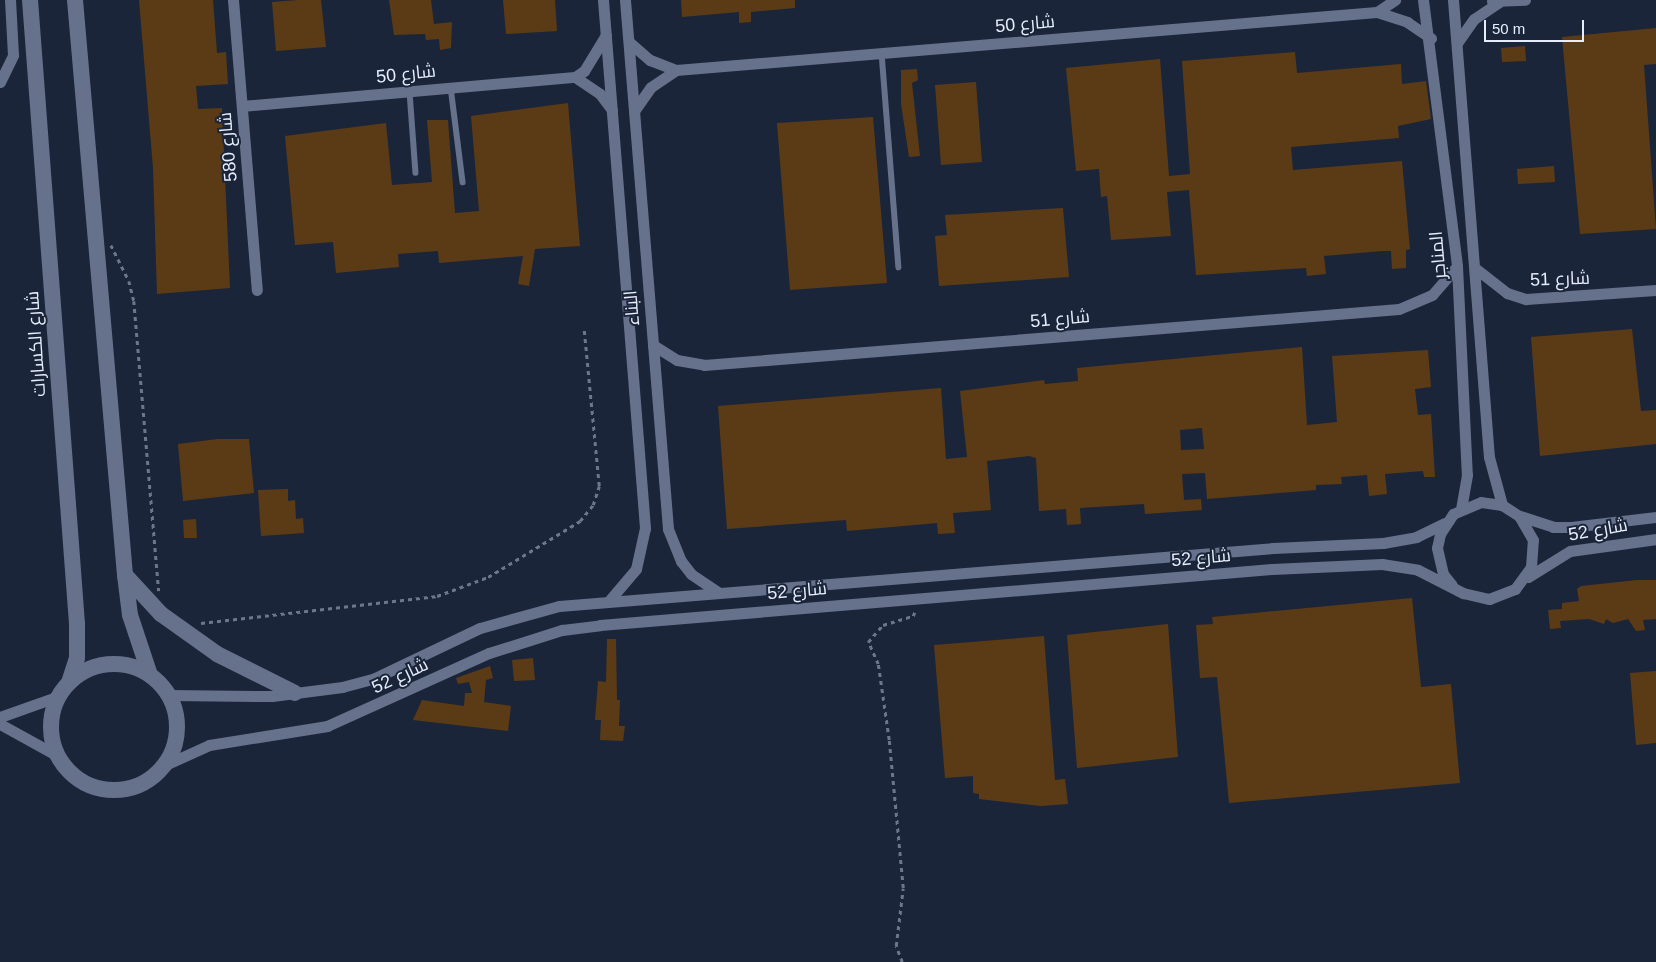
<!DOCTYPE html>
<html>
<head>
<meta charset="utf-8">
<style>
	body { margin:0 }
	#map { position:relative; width:1656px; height:962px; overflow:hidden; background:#1b253a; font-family:Helvetica,Cairo,sans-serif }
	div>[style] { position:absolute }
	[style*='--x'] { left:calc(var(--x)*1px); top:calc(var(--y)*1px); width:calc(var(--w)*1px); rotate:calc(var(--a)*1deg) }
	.building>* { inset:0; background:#5b3b15 }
	.path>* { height:2.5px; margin-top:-1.25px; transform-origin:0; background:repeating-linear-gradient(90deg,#6e7789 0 4px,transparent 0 8px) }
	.lane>* { height:5.5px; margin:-2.75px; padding:0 2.75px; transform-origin:2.75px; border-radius:2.75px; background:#66728b }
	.street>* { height:11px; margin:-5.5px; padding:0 5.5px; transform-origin:5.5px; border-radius:5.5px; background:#66728b }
	.secondary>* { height:16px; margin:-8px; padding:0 8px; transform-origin:8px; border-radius:8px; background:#66728b }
	.secondary>.ring { margin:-8px; padding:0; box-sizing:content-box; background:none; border:16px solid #66728b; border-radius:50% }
	span { translate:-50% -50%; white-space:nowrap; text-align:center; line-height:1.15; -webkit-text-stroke:4px #1b253a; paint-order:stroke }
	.street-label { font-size:18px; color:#e6edfc }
	.scale { position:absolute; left:1484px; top:20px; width:100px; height:22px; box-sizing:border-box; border:2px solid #e6edfc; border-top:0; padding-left:6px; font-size:15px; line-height:18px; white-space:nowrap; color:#e6edfc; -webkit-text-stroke:4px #1b253a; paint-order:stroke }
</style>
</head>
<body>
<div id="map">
	<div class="building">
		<div style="clip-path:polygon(139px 0,213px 0,217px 53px,226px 52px,228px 84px,196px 86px,198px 109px,222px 108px,230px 288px,157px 294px,153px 168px)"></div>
		<div style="clip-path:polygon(298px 0,321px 0,326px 47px,276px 51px,272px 2px)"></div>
		<div style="clip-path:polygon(389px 0,431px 0,434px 24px,452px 22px,451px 48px,440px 50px,439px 39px,426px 40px,425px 34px,394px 35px)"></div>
		<div style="clip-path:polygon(503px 0,555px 0,557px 31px,506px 34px)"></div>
		<div style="clip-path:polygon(681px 0,795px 0,795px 8px,751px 12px,751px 22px,739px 23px,739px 12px,682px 17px)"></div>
		<div style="clip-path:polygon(1656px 28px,1656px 64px,1644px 65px,1656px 229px,1580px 234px,1562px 37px)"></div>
		<div style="clip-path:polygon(1525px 46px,1526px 61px,1502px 62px,1501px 48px)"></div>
		<div style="clip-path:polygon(1295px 52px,1297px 73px,1401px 64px,1402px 84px,1426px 81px,1431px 119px,1398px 126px,1399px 138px,1291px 147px,1293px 170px,1402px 161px,1410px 249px,1406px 250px,1406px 268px,1392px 269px,1391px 251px,1382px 251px,1324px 256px,1326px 274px,1307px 276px,1306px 268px,1196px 275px,1189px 190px,1167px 192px,1171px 236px,1111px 240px,1107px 196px,1101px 197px,1099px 169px,1076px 171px,1066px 68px,1160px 59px,1169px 176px,1190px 174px,1182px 61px)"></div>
		<div style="clip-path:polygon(917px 69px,918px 80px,912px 83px,920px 156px,909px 157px,901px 104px,901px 70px)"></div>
		<div style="clip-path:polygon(976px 82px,982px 162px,941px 165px,935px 85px)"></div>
		<div style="clip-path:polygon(568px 103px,580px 246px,535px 249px,529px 286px,518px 284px,523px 256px,439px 263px,438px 251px,398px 254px,399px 267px,336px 273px,333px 242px,295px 245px,285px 136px,386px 123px,392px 185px,432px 182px,427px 120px,448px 120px,455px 213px,479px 211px,471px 116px)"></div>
		<div style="clip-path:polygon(873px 117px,887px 283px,790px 290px,777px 123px)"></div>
		<div style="clip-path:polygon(1554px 166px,1555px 182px,1518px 184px,1517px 169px)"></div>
		<div style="clip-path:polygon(1063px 208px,1069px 277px,939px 286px,935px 236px,947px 235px,945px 215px)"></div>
		<div style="clip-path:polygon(1632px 329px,1641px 411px,1656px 410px,1656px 444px,1540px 456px,1531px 337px)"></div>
		<div style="clip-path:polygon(evenodd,1302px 347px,1307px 425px,1337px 422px,1332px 356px,1428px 350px,1431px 387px,1415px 389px,1418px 415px,1431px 414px,1435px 477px,1424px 477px,1423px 471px,1385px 474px,1387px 494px,1369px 496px,1367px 475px,1341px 477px,1342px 484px,1316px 485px,1316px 490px,1207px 499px,1205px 473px,1182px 474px,1184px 500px,1201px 499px,1202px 510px,1145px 514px,1144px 504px,1080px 508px,1081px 524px,1067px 525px,1066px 509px,1039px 511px,1036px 458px,1029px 456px,987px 461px,991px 510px,953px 513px,955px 533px,938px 534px,937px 523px,847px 531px,846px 520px,727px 529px,718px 406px,941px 388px,946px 459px,967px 457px,960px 391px,1044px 380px,1045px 384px,1078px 381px,1077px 368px,1302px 347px,1202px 428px,1204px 449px,1181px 450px,1180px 430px,1202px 428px)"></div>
		<div style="clip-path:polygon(218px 439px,249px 439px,254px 493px,183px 501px,178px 444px)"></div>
		<div style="clip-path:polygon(288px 489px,288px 501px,295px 500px,296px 519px,303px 518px,304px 533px,261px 536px,258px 490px)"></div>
		<div style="clip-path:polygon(196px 519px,197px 538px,184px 538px,183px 520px)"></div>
		<div style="clip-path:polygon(1637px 580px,1656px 580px,1656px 619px,1643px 620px,1645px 630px,1636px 631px,1628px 619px,1613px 623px,1606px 619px,1604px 624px,1589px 619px,1560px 621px,1561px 628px,1550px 629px,1548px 610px,1562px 609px,1562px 603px,1579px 601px,1577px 589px,1581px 586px)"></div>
		<div style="clip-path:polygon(1412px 598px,1421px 687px,1451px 684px,1460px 783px,1229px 803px,1217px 677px,1200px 678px,1196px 625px,1213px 624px,1212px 617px)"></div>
		<div style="clip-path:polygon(1168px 624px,1178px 757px,1077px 768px,1067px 635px)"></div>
		<div style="clip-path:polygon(1044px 636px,1055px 780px,1065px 779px,1068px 804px,1041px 806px,979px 799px,979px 794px,973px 793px,973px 776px,945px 778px,934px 645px)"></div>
		<div style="clip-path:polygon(607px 639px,616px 639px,617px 700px,620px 700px,619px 726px,625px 726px,623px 741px,600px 740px,601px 720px,595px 720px,598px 681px,606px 682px)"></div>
		<div style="clip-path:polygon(533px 658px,535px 680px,514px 681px,512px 660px)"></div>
		<div style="clip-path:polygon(490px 666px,493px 678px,486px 680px,484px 702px,511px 706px,508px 731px,413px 720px,422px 700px,464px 706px,465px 693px,472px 693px,469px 682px,458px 684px,456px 678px)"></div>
		<div style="clip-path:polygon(1656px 671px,1656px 743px,1636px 745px,1630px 673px)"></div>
	</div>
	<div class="path">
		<div style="--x:111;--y:245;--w:40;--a:63.4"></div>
		<div style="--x:129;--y:281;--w:21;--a:76"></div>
		<div style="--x:134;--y:301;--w:291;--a:85.1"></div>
		<div style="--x:201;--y:623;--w:238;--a:-6.5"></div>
		<div style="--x:437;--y:596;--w:54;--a:-20.4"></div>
		<div style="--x:488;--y:577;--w:108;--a:-31.3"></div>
		<div style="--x:580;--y:521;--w:21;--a:-51"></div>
		<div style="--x:593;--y:505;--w:20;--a:-72"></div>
		<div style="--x:599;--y:486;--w:158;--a:-95.5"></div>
		<div style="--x:902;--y:962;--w:17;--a:-111"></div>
		<div style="--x:896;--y:946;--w:58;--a:-83.1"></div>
		<div style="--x:903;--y:888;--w:149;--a:-95.4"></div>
		<div style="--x:889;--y:740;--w:77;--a:-98.2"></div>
		<div style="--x:878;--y:664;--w:24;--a:-114"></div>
		<div style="--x:868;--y:642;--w:23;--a:-49"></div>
		<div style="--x:883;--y:625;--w:31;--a:-17"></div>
		<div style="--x:913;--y:616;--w:5;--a:-68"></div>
	</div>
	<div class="lane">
		<div style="--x:882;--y:53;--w:215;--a:85.5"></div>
		<div style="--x:451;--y:87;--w:96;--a:82.8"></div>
		<div style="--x:410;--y:92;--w:81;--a:85.8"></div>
	</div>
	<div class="street">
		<div style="--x:233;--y:0;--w:291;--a:85.3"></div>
		<div style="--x:603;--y:0;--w:530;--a:85.45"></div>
		<div style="--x:645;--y:528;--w:42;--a:102.4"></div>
		<div style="--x:636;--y:569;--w:43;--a:130.3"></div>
		<div style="--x:625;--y:0;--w:531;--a:85.35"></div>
		<div style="--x:668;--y:529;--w:35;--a:68"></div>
		<div style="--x:681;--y:561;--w:16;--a:52"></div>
		<div style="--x:691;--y:574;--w:32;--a:34"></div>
		<div style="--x:1423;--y:0;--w:268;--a:82.7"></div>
		<div style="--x:1457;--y:266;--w:209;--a:87.3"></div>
		<div style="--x:1467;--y:475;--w:35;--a:100"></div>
		<div style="--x:1453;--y:0;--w:458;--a:85.5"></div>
		<div style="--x:1489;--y:457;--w:50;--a:74.8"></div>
		<div style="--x:1492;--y:1;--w:33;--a:-2"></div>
		<div style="--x:1377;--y:12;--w:22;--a:-34"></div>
		<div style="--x:629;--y:42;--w:28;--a:41"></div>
		<div style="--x:650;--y:60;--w:28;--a:21"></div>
		<div style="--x:676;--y:70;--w:703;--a:-4.73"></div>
		<div style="--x:1377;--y:12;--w:32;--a:18"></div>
		<div style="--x:1407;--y:22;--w:29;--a:34"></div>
		<div style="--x:1457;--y:43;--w:29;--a:-55"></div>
		<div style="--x:1474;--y:19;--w:30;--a:-34"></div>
		<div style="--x:575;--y:77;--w:30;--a:34"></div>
		<div style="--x:600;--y:94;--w:20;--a:53"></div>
		<div style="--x:0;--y:82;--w:30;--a:-64"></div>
		<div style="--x:13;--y:55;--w:55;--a:-93.1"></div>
		<div style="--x:242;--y:106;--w:334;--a:-5"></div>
		<div style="--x:575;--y:77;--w:11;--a:-34"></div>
		<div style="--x:584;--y:71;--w:42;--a:-58.6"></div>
		<div style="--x:634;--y:111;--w:29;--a:-55"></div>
		<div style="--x:651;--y:87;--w:30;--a:-34"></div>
		<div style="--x:1475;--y:268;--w:41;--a:38"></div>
		<div style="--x:1507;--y:293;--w:20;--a:18"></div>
		<div style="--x:1526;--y:299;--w:130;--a:-4"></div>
		<div style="--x:653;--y:345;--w:28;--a:32"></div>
		<div style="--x:677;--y:360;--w:27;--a:10"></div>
		<div style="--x:704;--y:365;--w:697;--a:-4.61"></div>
		<div style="--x:1399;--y:309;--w:36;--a:-23"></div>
		<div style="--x:1432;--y:295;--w:38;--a:-49"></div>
		<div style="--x:1520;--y:516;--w:35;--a:18"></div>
		<div style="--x:1553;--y:527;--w:18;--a:0"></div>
		<div style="--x:1571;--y:527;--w:86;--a:-6.7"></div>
		<div style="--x:1528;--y:577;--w:49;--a:-31.8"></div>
		<div style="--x:1570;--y:551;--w:87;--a:-7.9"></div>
		<div style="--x:168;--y:695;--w:104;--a:0.6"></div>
		<div style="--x:272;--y:696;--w:71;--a:-7.3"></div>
		<div style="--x:342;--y:687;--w:34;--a:-15"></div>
		<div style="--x:375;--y:678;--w:116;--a:-25.5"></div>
		<div style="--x:480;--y:628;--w:82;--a:-15.6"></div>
		<div style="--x:559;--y:606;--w:716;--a:-4.64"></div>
		<div style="--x:1273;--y:548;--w:110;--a:-2.6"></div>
		<div style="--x:1383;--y:543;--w:34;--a:-10"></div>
		<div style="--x:1416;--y:537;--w:32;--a:-26"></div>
		<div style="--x:0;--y:717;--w:63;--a:-19.6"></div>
		<div style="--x:0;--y:724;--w:66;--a:28.9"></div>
		<div style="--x:165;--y:765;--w:48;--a:-24.4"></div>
		<div style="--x:209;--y:745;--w:120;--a:-9.1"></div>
		<div style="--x:327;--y:726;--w:178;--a:-24.3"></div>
		<div style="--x:489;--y:653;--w:77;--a:-17.5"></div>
		<div style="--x:562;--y:630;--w:38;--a:-7"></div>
		<div style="--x:600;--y:625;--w:674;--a:-4.76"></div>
		<div style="--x:1272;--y:569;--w:110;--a:-2.6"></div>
		<div style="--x:1382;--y:564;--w:36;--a:9"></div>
		<div style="--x:1418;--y:570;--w:51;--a:27.1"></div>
		<div style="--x:1463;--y:593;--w:27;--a:13"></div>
		<div style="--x:1489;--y:599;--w:28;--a:-21"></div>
		<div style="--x:1515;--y:589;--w:27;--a:-54"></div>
		<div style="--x:1531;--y:567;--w:27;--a:-86"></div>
		<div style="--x:1533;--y:540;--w:28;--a:-120"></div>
		<div style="--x:1519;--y:516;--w:20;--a:-147"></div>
		<div style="--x:1502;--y:505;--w:21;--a:-172"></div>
		<div style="--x:1481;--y:502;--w:30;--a:157"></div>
		<div style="--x:1453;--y:514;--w:24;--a:123"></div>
		<div style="--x:1440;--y:534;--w:14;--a:102"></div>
		<div style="--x:1437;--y:548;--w:27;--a:77"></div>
		<div style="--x:1443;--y:574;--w:14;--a:51"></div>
	</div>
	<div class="secondary">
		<div style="--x:30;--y:0;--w:626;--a:85.69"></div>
		<div style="--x:77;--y:624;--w:34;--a:90"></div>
		<div style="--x:77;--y:658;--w:26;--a:108"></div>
		<div style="--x:75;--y:0;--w:577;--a:85.03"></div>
		<div style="--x:125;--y:575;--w:40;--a:82.9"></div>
		<div style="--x:130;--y:615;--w:63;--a:71.6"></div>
		<div style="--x:125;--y:575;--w:53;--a:47.3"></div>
		<div style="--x:161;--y:614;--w:69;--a:35.5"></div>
		<div style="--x:217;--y:654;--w:87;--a:26.6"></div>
		<div class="ring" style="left:51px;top:664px;width:110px;height:110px"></div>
	</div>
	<div class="street-label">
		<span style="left:1025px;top:24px;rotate:-5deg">شارع 50</span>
		<span style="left:406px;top:74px;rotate:-6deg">شارع 50</span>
		<span style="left:228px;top:147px;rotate:-95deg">شارع 580</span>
		<span style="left:1438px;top:255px;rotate:-95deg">المناجر</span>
		<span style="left:1560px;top:279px;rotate:-2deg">شارع 51</span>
		<span style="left:632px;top:308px;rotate:-95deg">البناء</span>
		<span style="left:1060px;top:319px;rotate:-5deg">شارع 51</span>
		<span style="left:36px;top:344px;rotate:-94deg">شارع الكسارات</span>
		<span style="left:1598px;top:530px;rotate:-10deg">شارع 52</span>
		<span style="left:1201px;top:558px;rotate:-5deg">شارع 52</span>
		<span style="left:797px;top:591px;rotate:-5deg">شارع 52</span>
		<span style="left:400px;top:676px;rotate:-25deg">شارع 52</span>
	</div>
	<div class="scale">50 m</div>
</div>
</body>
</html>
